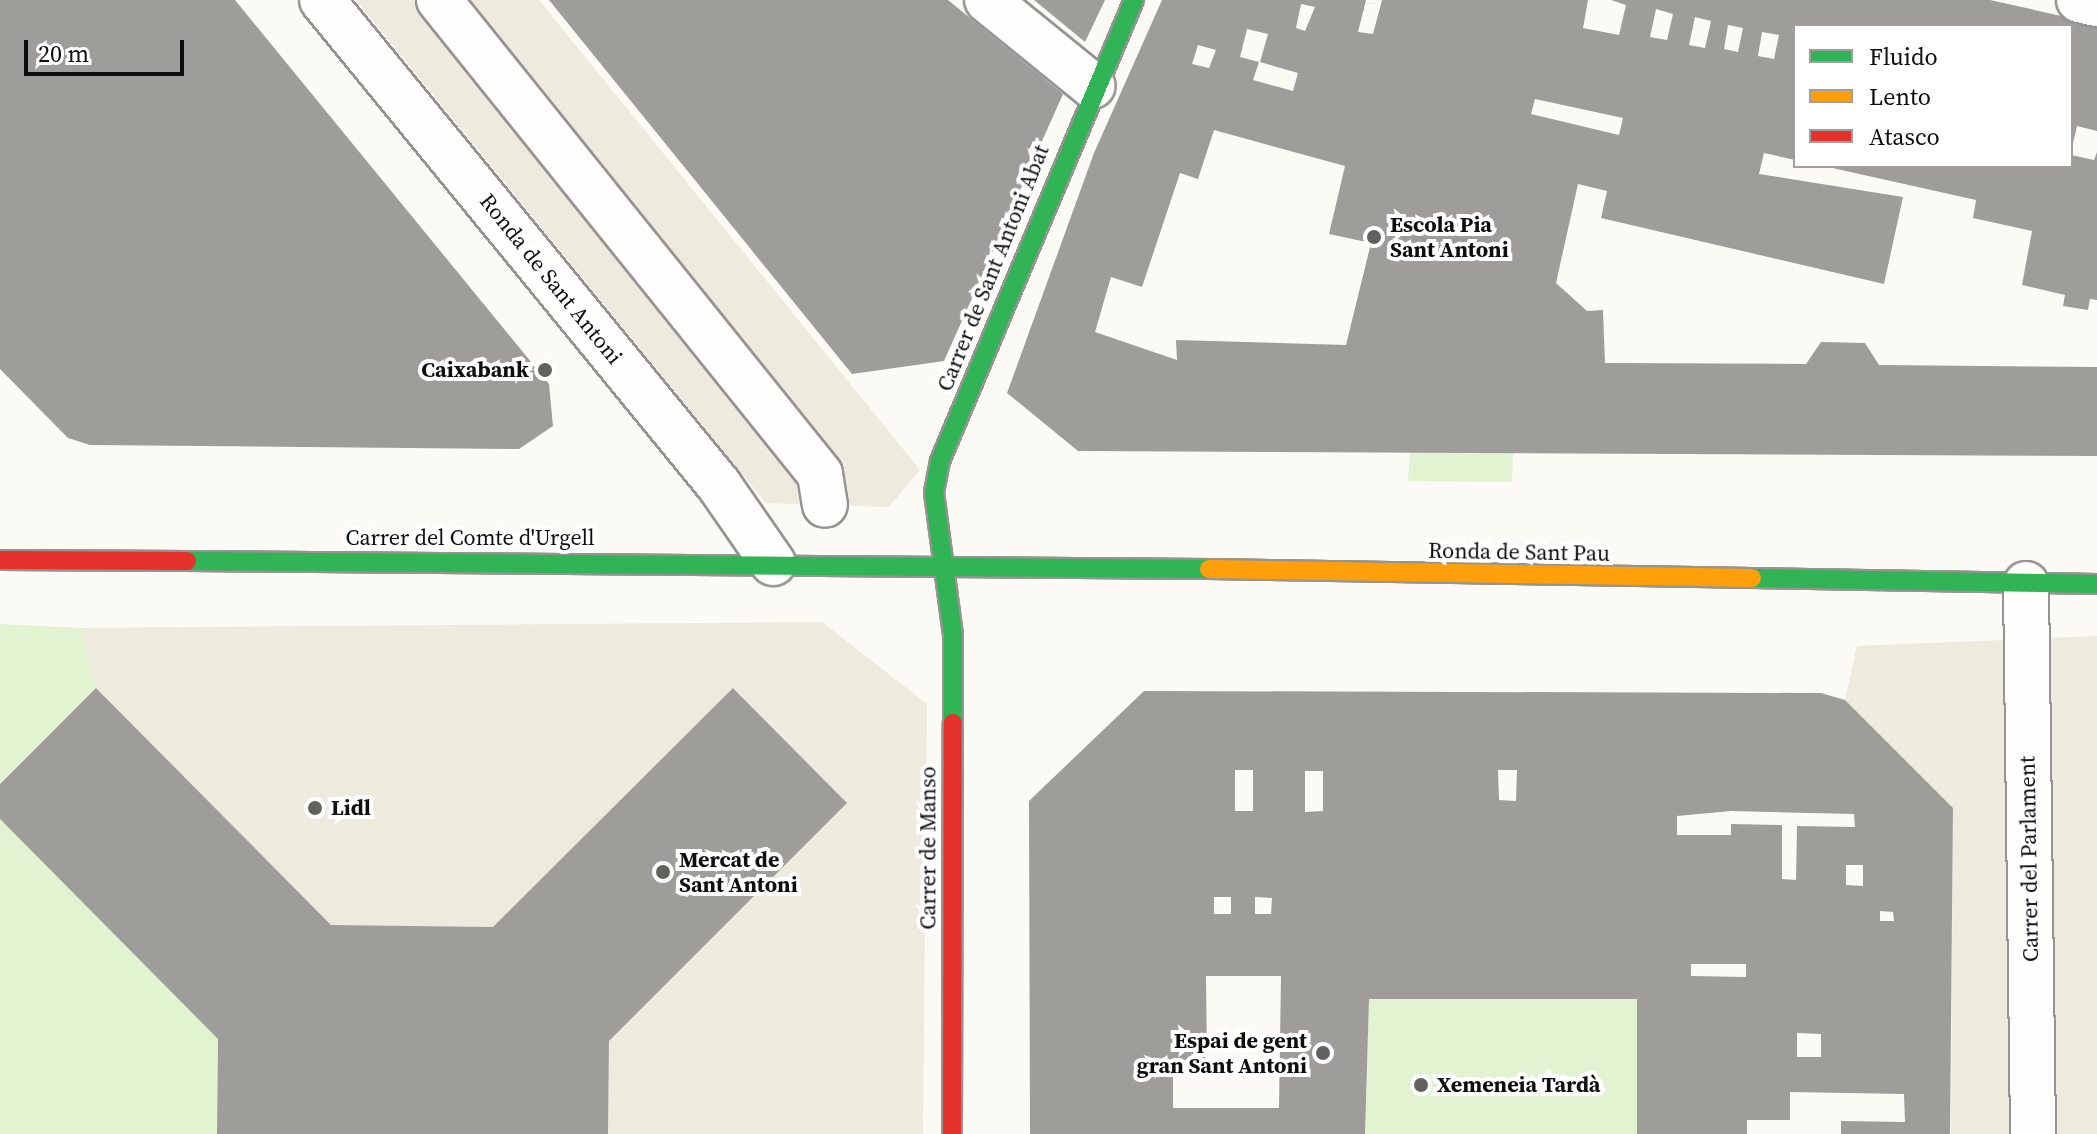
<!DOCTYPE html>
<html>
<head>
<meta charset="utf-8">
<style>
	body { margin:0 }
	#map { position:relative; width:2097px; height:1134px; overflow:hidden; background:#fcfaf4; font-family:"Source Serif 4",serif }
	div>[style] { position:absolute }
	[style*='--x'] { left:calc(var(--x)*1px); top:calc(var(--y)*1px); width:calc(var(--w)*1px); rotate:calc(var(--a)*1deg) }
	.green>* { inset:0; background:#e2f3d1 }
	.plaza>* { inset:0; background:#edeade }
	.building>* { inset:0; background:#9f9d99 }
	.roads { filter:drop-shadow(2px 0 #959492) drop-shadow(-2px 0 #959492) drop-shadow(0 2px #959492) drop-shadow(0 -2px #959492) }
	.street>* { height:44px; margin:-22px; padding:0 22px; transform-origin:22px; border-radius:22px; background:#fffefd }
	.fast>* { height:18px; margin:-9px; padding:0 9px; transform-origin:9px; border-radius:9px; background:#30b455 }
	.slow>* { height:18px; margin:-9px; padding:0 9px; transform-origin:9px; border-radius:9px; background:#ff9f0a }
	.jam>* { height:18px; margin:-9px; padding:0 9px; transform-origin:9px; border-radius:9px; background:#e5322d }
	.dots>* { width:22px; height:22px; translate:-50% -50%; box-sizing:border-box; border:4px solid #fff; border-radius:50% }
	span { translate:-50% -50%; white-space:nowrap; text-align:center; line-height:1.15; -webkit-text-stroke:8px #fff; paint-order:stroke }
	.poi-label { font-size:22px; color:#0e0e0e; font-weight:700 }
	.left { translate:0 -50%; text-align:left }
	.right { translate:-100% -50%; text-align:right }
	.street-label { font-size:22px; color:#0e0e0e }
	.legend { position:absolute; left:1793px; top:24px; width:280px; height:144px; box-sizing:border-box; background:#fff; border:2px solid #9f9f9f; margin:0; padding:10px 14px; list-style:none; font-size:24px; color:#0e0e0e }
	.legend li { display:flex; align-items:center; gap:16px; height:40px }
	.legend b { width:40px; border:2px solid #9f9f9f }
	.scale { position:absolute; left:24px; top:40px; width:160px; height:36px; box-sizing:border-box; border:4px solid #0e0e0e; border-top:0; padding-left:10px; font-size:24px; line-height:28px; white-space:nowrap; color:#0e0e0e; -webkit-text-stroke:6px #fff; paint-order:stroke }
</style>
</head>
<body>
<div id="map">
	<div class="green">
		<div style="clip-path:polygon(1410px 451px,1513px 453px,1512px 482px,1408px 481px)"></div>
		<div style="clip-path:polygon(0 624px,80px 628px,96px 688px,0 783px)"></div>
		<div style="clip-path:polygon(0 819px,218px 1039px,217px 1134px,0 1134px)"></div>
		<div style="clip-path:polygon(1369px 999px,1637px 999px,1637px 1134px,1365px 1134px)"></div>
	</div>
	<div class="plaza">
		<div style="clip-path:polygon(356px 0,539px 0,920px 470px,889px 507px,766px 503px)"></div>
		<div style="clip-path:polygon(822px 622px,927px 704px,923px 1134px,608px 1134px,609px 1041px,847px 803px,734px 688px,493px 927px,331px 925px,96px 688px,80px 628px)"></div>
		<div style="clip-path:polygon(2097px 636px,2097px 1134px,1951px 1134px,1953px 808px,1845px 700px,1857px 646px)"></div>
	</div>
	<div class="building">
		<div style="clip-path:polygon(0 0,235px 0,549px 384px,553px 426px,519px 449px,90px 445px,68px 438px,0 369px)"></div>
		<div style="clip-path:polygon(549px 0,948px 0,1063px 94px,944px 361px,852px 374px)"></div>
		<div style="clip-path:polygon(1034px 0,1105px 0,1085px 42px)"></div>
		<div style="clip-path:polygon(evenodd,1162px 0,1366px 0,1358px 32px,1373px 34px,1382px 0,1588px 0,1583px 28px,1619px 35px,1626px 5px,1611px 0,1990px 0,2097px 24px,2097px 131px,2077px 126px,2072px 148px,2071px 26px,1795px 26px,1795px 160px,1764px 153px,1759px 174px,1903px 197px,1884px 284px,1601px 218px,1607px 191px,1578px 184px,1556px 283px,1587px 311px,1603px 310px,1605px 363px,1806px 364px,1821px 342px,1865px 343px,1879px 365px,2097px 367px,2097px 456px,1078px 451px,1007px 393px,1094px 153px,1162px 0,1301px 4px,1315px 7px,1305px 31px,1296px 28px,1301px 4px,1162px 0,1656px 9px,1673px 14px,1667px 40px,1650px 37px,1656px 9px,1162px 0,1695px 17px,1711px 21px,1705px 48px,1689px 45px,1695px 17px,1162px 0,1728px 25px,1743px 28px,1738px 52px,1724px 49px,1728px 25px,1162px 0,1247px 29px,1268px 34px,1260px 62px,1298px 73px,1293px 91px,1253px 80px,1259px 62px,1240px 57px,1247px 29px,1162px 0,1762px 32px,1779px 35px,1774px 59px,1758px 56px,1762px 32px,1162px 0,1198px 45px,1216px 50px,1209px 68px,1192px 64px,1198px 45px,1162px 0,1535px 99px,1623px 118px,1619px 135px,1531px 114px,1535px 99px,1162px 0,1214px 130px,1345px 166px,1329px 234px,1371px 243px,1346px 345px,1176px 340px,1177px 360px,1095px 332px,1111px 277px,1142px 287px,1180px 173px,1198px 179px,1214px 130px)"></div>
		<div style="clip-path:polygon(2097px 152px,2097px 300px,2090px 299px,2088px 310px,2063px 306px,2065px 295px,2022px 285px,2032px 231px,1973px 218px,1976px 200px,1828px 167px,2071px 166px,2071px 155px,2094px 160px)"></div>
		<div style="clip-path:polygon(96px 688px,331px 925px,493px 927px,733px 688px,847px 803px,609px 1041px,608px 1134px,217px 1134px,218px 1039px,0 819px,0 784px)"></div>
		<div style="clip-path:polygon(evenodd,1144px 691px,1821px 693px,1845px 700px,1953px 808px,1950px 1134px,1841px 1134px,1841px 1121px,1905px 1122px,1904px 1094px,1790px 1092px,1790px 1120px,1747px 1120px,1747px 1134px,1637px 1134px,1637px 999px,1369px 999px,1365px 1134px,1030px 1134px,1029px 801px,1144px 691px,1235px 770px,1253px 770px,1253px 811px,1235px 811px,1235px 770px,1144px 691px,1498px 770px,1517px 770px,1516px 801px,1499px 800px,1498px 770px,1144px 691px,1305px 771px,1323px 771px,1323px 811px,1305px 812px,1305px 771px,1144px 691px,1731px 811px,1854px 814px,1855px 827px,1797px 826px,1796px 880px,1782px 879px,1782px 825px,1731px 824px,1731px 835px,1677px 835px,1677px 816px,1731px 811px,1144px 691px,1846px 865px,1863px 865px,1863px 886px,1846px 885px,1846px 865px,1144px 691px,1214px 897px,1231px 897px,1231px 914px,1214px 914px,1214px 897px,1144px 691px,1255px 897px,1272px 898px,1271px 914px,1255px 914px,1255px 897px,1144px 691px,1880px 911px,1893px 912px,1894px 921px,1880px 921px,1880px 911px,1144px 691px,1691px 964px,1746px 964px,1746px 977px,1691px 976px,1691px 964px,1144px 691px,1206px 976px,1281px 976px,1279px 1108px,1173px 1108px,1173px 1060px,1207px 1060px,1206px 976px,1144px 691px,1797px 1033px,1821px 1034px,1821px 1057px,1797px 1057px,1797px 1033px)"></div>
	</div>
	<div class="roads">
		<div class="street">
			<div style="--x:322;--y:0;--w:627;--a:50.7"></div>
			<div style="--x:719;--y:485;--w:95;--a:55.3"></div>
			<div style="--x:439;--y:0;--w:608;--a:51.21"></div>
			<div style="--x:820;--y:474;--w:31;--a:81"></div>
			<div style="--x:987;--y:0;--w:136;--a:39.1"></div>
			<div style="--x:2079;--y:0;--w:18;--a:13"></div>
			<div style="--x:2026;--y:584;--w:550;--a:89.27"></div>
		</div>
		<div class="fast">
			<div style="--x:187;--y:561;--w:1022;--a:0.45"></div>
			<div style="--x:1752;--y:578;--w:345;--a:1"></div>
			<div style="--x:953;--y:723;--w:88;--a:-90"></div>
			<div style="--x:953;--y:635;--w:144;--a:-97.6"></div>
			<div style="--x:934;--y:492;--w:32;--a:-79"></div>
			<div style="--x:940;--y:461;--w:500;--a:-67.18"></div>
		</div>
		<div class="slow">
			<div style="--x:1209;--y:569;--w:543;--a:0.95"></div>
		</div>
		<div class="jam">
			<div style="--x:0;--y:560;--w:187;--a:0.3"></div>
			<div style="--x:952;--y:1134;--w:411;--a:-89.9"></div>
		</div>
	</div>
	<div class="dots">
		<div style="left:1374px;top:237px;background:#61615e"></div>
		<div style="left:545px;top:370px;background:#61615e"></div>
		<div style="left:315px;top:808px;background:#61615e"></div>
		<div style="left:663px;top:872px;background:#61615e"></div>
		<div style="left:1323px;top:1053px;background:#61615e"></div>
		<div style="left:1421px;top:1085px;background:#61615e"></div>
	</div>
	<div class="poi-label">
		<span class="left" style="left:1390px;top:237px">Escola Pia<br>Sant Antoni</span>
		<span class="right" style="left:529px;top:370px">Caixabank</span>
		<span class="left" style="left:331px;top:808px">Lidl</span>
		<span class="left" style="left:679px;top:872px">Mercat de<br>Sant Antoni</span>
		<span class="right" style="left:1307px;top:1053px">Espai de gent<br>gran Sant Antoni</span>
		<span class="left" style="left:1437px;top:1085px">Xemeneia Tardà</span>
	</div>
	<div class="street-label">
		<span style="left:993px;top:268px;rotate:-68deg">Carrer de Sant Antoni Abat</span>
		<span style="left:551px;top:279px;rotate:51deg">Ronda de Sant Antoni</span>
		<span style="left:470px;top:538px">Carrer del Comte d'Urgell</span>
		<span style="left:1519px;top:552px;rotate:1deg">Ronda de Sant Pau</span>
		<span style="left:928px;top:848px;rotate:-90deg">Carrer de Manso</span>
		<span style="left:2029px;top:859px;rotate:-91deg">Carrer del Parlament</span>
	</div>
	<ul class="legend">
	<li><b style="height:10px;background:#30b455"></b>Fluido</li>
	<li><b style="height:10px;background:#ff9f0a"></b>Lento</li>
	<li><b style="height:10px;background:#e5322d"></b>Atasco</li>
	</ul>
	<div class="scale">20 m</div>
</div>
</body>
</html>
